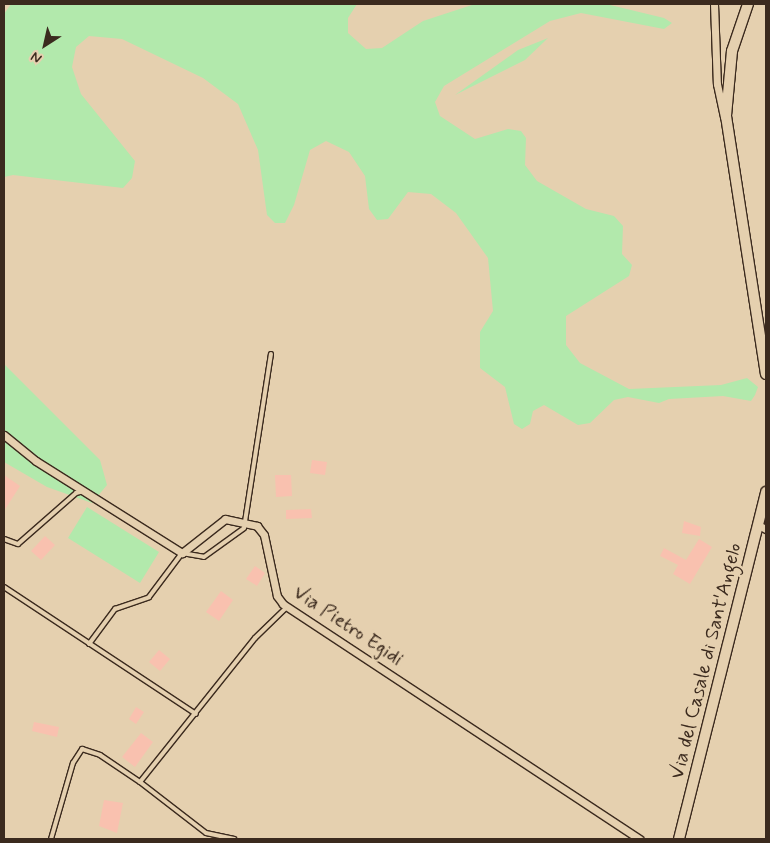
<!DOCTYPE html>
<html>
<head>
<meta charset="utf-8">
<style>
	body { margin:0 }
	#map { position:relative; width:770px; height:843px; overflow:hidden; background:#e5d0af; font-family:Mynerve,sans-serif }
	div>[style] { position:absolute }
	[style*='--x'] { left:calc(var(--x)*1px); top:calc(var(--y)*1px); width:calc(var(--w)*1px); rotate:calc(var(--a)*1deg) }
	.green>* { inset:0; background:#b2e9ac }
	.building>* { inset:0; background:#f9c1af }
	.roads { filter:drop-shadow(1px 0 #3b2a1e) drop-shadow(-1px 0 #3b2a1e) drop-shadow(0 1px #3b2a1e) drop-shadow(0 -1px #3b2a1e) }
	.lane>* { height:4px; margin:-2px; padding:0 2px; transform-origin:2px; border-radius:2px; background:#e5d0af }
	.street>* { height:7px; margin:-3.5px; padding:0 3.5px; transform-origin:3.5px; border-radius:3.5px; background:#e5d0af }
	.secondary>* { height:10px; margin:-5px; padding:0 5px; transform-origin:5px; border-radius:5px; background:#e5d0af }
	span { translate:-50% -50%; white-space:nowrap; text-align:center; line-height:1.15; -webkit-text-stroke:5px #e5d0af; paint-order:stroke }
	.street-label { font-size:20px; color:#3b2a1e }
	.frame { position:absolute; inset:0; border:5px solid #3b2a1e; pointer-events:none }
	.north { position:absolute; left:20px; top:20px; width:50px; height:50px; -webkit-text-stroke:4px #e5d0af; paint-order:stroke; rotate:215deg; font-size:14px; font-weight:700; line-height:20px; text-align:center; color:#3b2a1e }
	.north::after { content:''; display:block; margin:auto; width:18px; height:22px; background:#3b2a1e; clip-path:polygon(50% 0,100% 100%,50% 72%,0 100%) }
</style>
</head>
<body>
<div id="map">
	<div class="green">
		<div style="clip-path:polygon(11px 4px,357px 4px,348px 18px,348px 33px,366px 49px,382px 48px,423px 21px,475px 4px,606px 4px,664px 18px,672px 23px,664px 29px,581px 13px,550px 21px,444px 86px,435px 102px,440px 116px,475px 139px,508px 129px,521px 131px,526px 138px,525px 165px,537px 181px,586px 209px,614px 216px,623px 226px,622px 254px,632px 265px,629px 276px,566px 316px,566px 345px,580px 363px,629px 389px,721px 385px,747px 378px,758px 387px,755px 395px,751px 401px,723px 396px,669px 399px,659px 403px,628px 397px,614px 400px,590px 423px,578px 425px,544px 405px,533px 411px,530px 424px,522px 429px,514px 424px,505px 387px,480px 368px,480px 332px,493px 311px,488px 258px,456px 213px,431px 194px,408px 192px,388px 219px,377px 220px,369px 209px,365px 176px,349px 152px,326px 141px,310px 150px,294px 205px,285px 223px,275px 223px,267px 215px,258px 150px,238px 104px,203px 78px,122px 39px,89px 36px,76px 47px,72px 67px,81px 94px,135px 161px,132px 178px,123px 188px,13px 175px,4px 177px,4px 14px)"></div>
		<div style="clip-path:polygon(548px 38px,525px 60px,455px 95px,518px 50px)"></div>
		<div style="clip-path:polygon(4px 364px,100px 460px,107px 485px,92px 503px,47px 487px,4px 462px)"></div>
		<div style="clip-path:polygon(87px 507px,159px 552px,140px 583px,68px 538px)"></div>
	</div>
	<div class="building">
		<div style="clip-path:polygon(312px 460px,327px 462px,325px 475px,310px 473px)"></div>
		<div style="clip-path:polygon(4px 475px,20px 486px,4px 511px)"></div>
		<div style="clip-path:polygon(275px 475px,291px 475px,292px 496px,276px 497px)"></div>
		<div style="clip-path:polygon(311px 509px,312px 518px,286px 519px,286px 510px)"></div>
		<div style="clip-path:polygon(684px 521px,701px 527px,700px 536px,682px 533px)"></div>
		<div style="clip-path:polygon(45px 536px,55px 545px,41px 560px,31px 551px)"></div>
		<div style="clip-path:polygon(699px 539px,712px 547px,690px 584px,673px 574px,678px 565px,660px 556px,664px 548px,686px 560px)"></div>
		<div style="clip-path:polygon(255px 566px,265px 573px,257px 586px,246px 579px)"></div>
		<div style="clip-path:polygon(221px 591px,233px 600px,219px 621px,206px 612px)"></div>
		<div style="clip-path:polygon(159px 650px,170px 659px,160px 671px,149px 662px)"></div>
		<div style="clip-path:polygon(136px 707px,144px 712px,136px 724px,129px 719px)"></div>
		<div style="clip-path:polygon(34px 722px,59px 727px,57px 737px,32px 731px)"></div>
		<div style="clip-path:polygon(141px 733px,153px 742px,135px 767px,122px 757px)"></div>
		<div style="clip-path:polygon(104px 800px,123px 803px,117px 833px,99px 826px)"></div>
	</div>
	<div class="roads">
		<div class="lane">
			<div style="--x:4;--y:539;--w:15;--a:20"></div>
			<div style="--x:18;--y:544;--w:77;--a:-41.3"></div>
			<div style="--x:76;--y:493;--w:8;--a:-14"></div>
			<div style="--x:4;--y:587;--w:230;--a:33.5"></div>
			<div style="--x:89;--y:644;--w:44;--a:-53.4"></div>
			<div style="--x:115;--y:609;--w:36;--a:-19"></div>
			<div style="--x:149;--y:597;--w:55;--a:-53.1"></div>
			<div style="--x:182;--y:553;--w:22;--a:10"></div>
			<div style="--x:204;--y:557;--w:49;--a:-35.9"></div>
			<div style="--x:244;--y:528;--w:176;--a:-81.2"></div>
			<div style="--x:140;--y:782;--w:83;--a:37.7"></div>
			<div style="--x:206;--y:833;--w:29;--a:12"></div>
			<div style="--x:51;--y:839;--w:79;--a:-73.9"></div>
			<div style="--x:73;--y:763;--w:17;--a:-57"></div>
			<div style="--x:82;--y:749;--w:19;--a:18"></div>
			<div style="--x:100;--y:755;--w:48;--a:34"></div>
			<div style="--x:140;--y:782;--w:184;--a:-51.4"></div>
			<div style="--x:255;--y:638;--w:45;--a:-44.1"></div>
		</div>
		<div class="street">
			<div style="--x:714;--y:4;--w:80;--a:87.9"></div>
			<div style="--x:717;--y:84;--w:34;--a:78"></div>
			<div style="--x:4;--y:435;--w:41;--a:39.1"></div>
			<div style="--x:36;--y:461;--w:173;--a:32.2"></div>
			<div style="--x:182;--y:553;--w:55;--a:-38.3"></div>
			<div style="--x:225;--y:519;--w:33;--a:12"></div>
			<div style="--x:257;--y:526;--w:11;--a:52"></div>
			<div style="--x:264;--y:535;--w:62;--a:78"></div>
			<div style="--x:277;--y:596;--w:10;--a:53"></div>
			<div style="--x:283;--y:604;--w:427;--a:33.4"></div>
			<div style="--x:758;--y:525;--w:9;--a:27"></div>
		</div>
		<div class="secondary">
			<div style="--x:748;--y:4;--w:50;--a:108.8"></div>
			<div style="--x:732;--y:51;--w:65;--a:95.3"></div>
			<div style="--x:726;--y:116;--w:261;--a:81.2"></div>
			<div style="--x:679;--y:839;--w:358;--a:-75.9"></div>
		</div>
	</div>
	<div class="street-label">
		<span style="left:348px;top:626px;rotate:34deg">Via Pietro Egidi</span>
		<span style="left:706px;top:661px;rotate:-76deg">Via del Casale di Sant'Angelo</span>
	</div>
	<div class="frame"></div>
	<div class="north">N</div>
</div>
</body>
</html>
